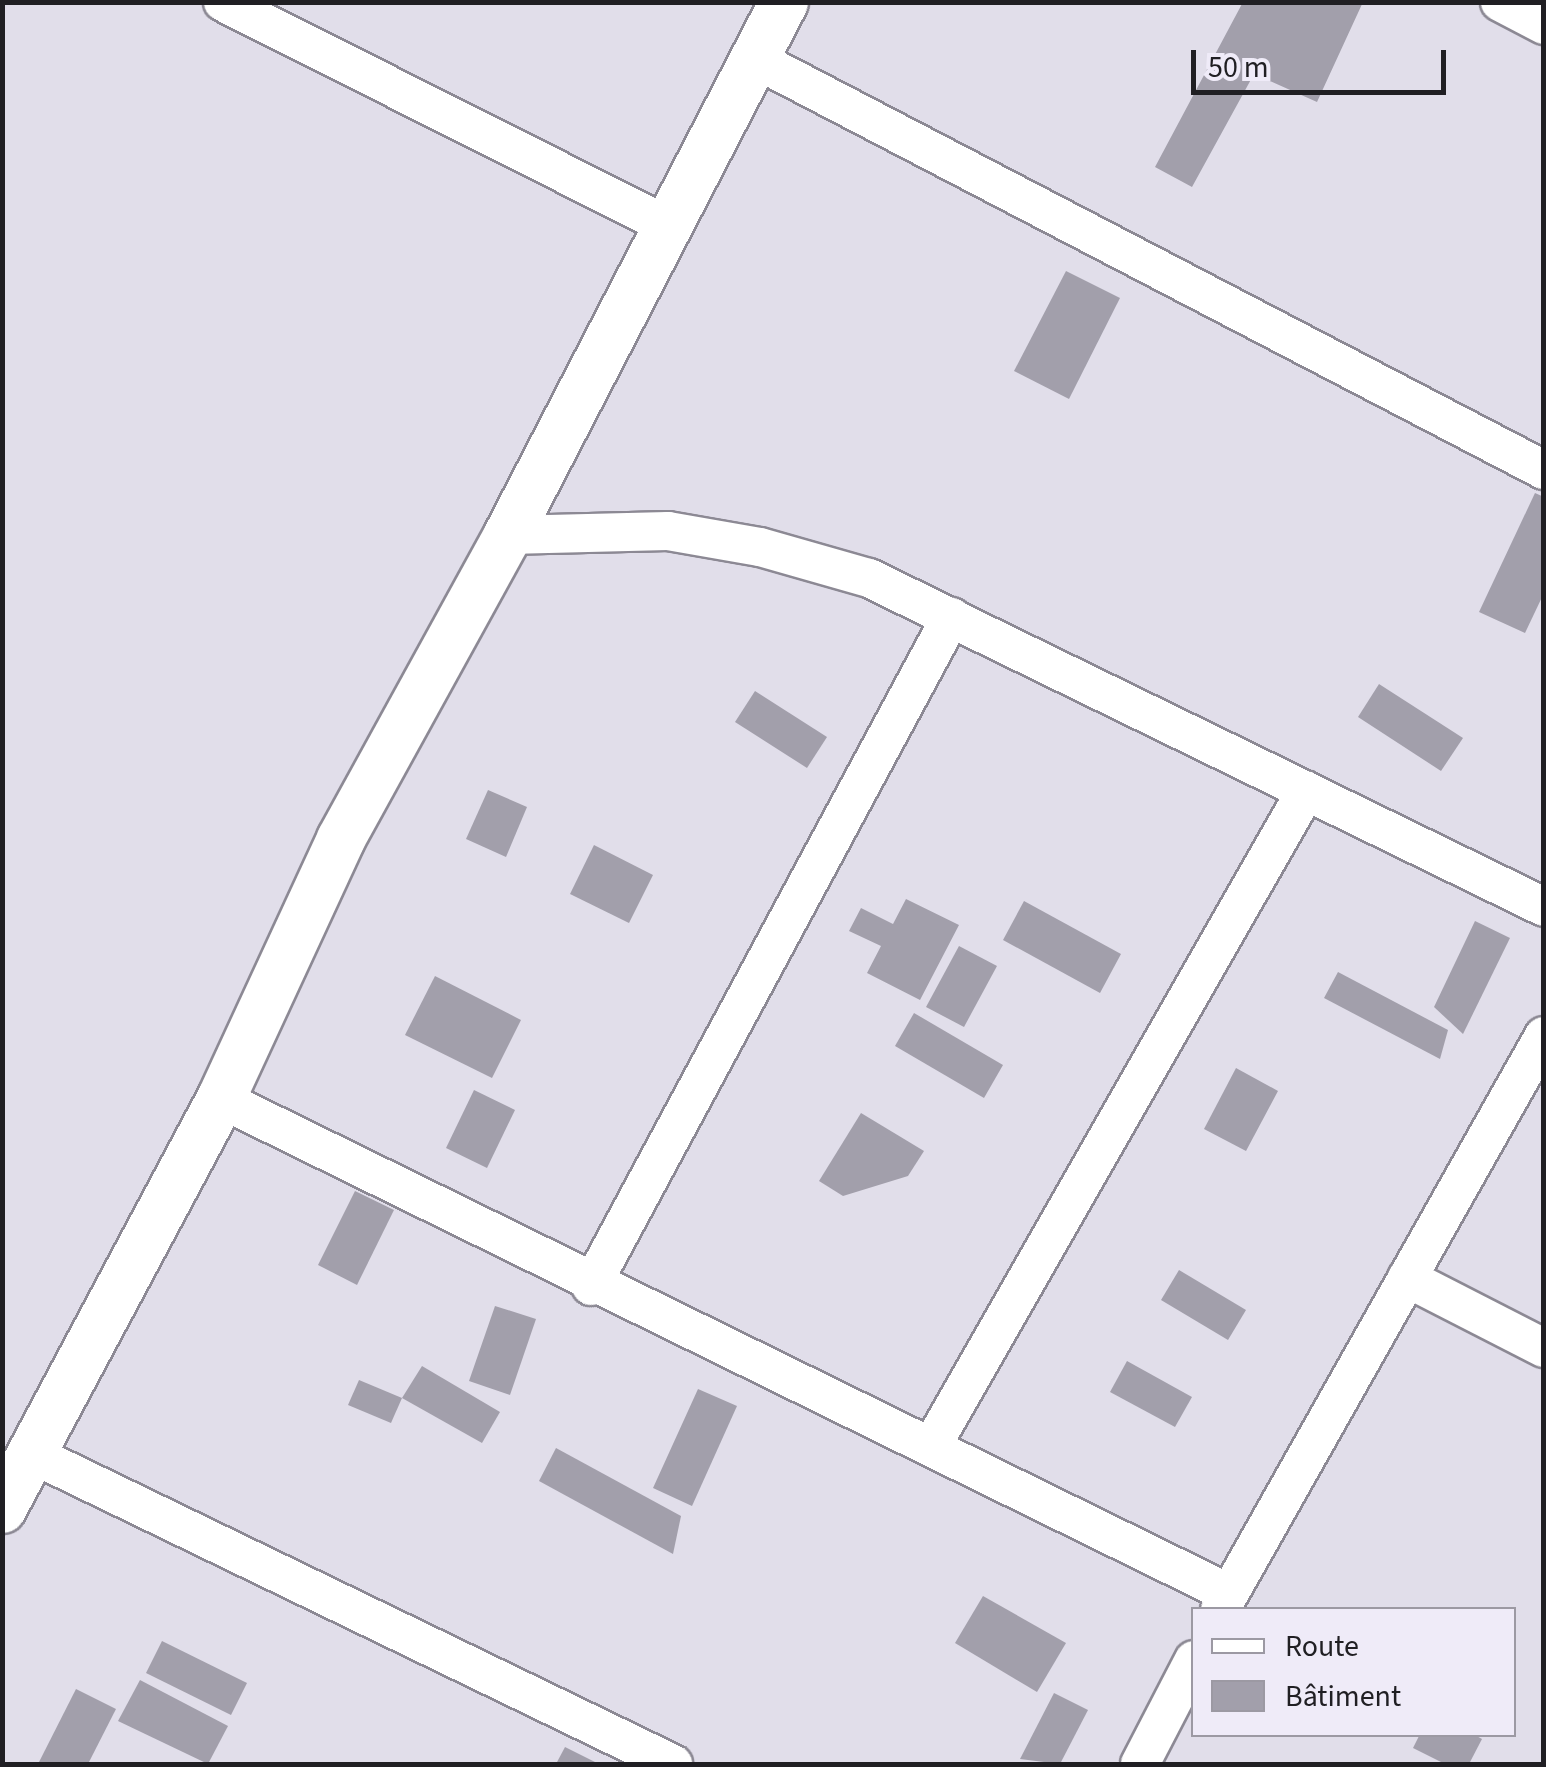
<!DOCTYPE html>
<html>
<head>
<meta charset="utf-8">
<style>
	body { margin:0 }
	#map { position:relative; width:1546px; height:1767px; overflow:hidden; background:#e1deea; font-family:"Source Sans 3",sans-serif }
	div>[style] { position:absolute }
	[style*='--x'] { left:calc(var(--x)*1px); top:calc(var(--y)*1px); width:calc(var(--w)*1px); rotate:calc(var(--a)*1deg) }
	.building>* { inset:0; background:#a29fab }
	.roads { filter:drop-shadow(2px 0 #8c8994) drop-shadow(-2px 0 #8c8994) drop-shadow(0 2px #8c8994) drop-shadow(0 -2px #8c8994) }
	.minor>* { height:38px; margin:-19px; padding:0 19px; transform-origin:19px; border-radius:19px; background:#fff }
	.major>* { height:48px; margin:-24px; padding:0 24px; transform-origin:24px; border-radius:24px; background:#fff }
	span { translate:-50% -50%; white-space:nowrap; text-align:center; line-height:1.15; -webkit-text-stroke:8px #efebf8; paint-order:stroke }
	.frame { position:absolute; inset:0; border:5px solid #201f23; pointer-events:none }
	.legend { position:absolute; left:1191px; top:1607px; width:325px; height:130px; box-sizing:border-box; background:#efebf8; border:2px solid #9c99a3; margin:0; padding:12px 18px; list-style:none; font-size:30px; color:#201f23 }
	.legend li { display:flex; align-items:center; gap:20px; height:50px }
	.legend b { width:50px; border:2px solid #9c99a3 }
	.scale { position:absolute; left:1191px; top:50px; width:255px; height:45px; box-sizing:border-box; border:5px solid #201f23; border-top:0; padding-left:12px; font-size:30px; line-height:35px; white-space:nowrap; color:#201f23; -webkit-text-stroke:8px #efebf8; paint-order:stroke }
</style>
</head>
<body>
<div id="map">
	<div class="building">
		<div style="clip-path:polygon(1243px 2px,1363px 2px,1317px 102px,1254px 74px,1192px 187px,1155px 167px)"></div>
		<div style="clip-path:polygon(1066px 271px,1120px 298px,1069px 399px,1014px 371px)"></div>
		<div style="clip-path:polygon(1535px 493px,1544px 497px,1544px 593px,1525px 633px,1479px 612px)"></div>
		<div style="clip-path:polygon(1379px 684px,1463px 738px,1441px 771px,1358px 717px)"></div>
		<div style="clip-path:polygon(755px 691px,827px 737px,807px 768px,735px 722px)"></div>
		<div style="clip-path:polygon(488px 790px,527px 807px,506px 857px,466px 839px)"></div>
		<div style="clip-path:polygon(594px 845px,653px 875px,629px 923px,570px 894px)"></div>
		<div style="clip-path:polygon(906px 899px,959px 925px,920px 1000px,867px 973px,881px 946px,849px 931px,861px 908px,893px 924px)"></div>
		<div style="clip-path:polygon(1024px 901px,1121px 954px,1100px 993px,1003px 940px)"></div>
		<div style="clip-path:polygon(1475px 921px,1510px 938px,1463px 1034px,1434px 1007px)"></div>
		<div style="clip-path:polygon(959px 946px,997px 966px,964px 1027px,926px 1007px)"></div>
		<div style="clip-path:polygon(1338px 972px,1448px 1030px,1440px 1059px,1324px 998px)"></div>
		<div style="clip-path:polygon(435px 976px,521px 1020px,492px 1078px,405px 1035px)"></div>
		<div style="clip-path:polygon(914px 1013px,1003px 1065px,984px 1098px,895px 1046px)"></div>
		<div style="clip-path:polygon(1236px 1068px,1278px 1091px,1246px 1151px,1204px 1129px)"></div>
		<div style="clip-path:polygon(474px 1090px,515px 1110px,487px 1168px,446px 1148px)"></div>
		<div style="clip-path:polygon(861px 1113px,924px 1151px,908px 1176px,843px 1196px,819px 1181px)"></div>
		<div style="clip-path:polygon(355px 1191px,394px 1210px,357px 1285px,318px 1265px)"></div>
		<div style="clip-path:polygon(1179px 1270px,1246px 1310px,1228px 1340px,1161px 1300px)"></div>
		<div style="clip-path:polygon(495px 1306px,536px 1319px,510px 1395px,469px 1381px)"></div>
		<div style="clip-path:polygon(1127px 1361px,1192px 1397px,1175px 1427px,1110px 1392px)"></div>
		<div style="clip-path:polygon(422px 1366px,500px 1412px,482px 1443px,402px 1398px)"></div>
		<div style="clip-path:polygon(359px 1380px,402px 1398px,391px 1423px,348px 1405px)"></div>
		<div style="clip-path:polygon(698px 1389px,737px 1406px,692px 1506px,653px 1488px)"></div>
		<div style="clip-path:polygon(556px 1448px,681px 1516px,673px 1554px,539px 1481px)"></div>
		<div style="clip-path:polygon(983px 1596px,1066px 1643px,1037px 1692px,955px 1643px)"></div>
		<div style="clip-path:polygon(162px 1641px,247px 1683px,231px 1715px,146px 1673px)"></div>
		<div style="clip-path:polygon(140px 1680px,228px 1726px,208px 1764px,118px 1721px)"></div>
		<div style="clip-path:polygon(76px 1689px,116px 1709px,88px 1764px,38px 1764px)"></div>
		<div style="clip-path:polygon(1054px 1693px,1088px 1710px,1060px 1764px,1020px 1759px)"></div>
		<div style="clip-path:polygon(1420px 1734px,1473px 1734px,1482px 1739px,1469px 1764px,1445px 1764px,1413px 1748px)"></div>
		<div style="clip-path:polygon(565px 1747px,599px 1764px,556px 1764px)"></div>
	</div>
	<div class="roads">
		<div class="minor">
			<div style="--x:223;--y:2;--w:498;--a:26.7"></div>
			<div style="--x:1500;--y:2;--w:50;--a:27.6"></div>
			<div style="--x:755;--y:59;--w:890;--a:27.52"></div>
			<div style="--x:508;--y:535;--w:160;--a:-1.4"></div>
			<div style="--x:668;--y:531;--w:93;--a:9.9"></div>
			<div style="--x:760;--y:547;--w:113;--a:15.9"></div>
			<div style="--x:869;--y:578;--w:751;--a:25.98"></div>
			<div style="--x:221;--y:1099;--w:1122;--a:26.13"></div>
			<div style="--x:1407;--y:1278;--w:154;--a:27.1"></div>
			<div style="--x:591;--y:1286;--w:760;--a:-61.71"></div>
			<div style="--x:931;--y:1447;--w:756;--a:-60.25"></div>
			<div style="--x:34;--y:1455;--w:710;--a:25.81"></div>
			<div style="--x:1220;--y:1610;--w:659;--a:-60.56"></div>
			<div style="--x:1140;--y:1764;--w:117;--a:-62.6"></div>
		</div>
		<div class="major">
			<div style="--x:2;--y:1509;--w:465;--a:-61.9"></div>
			<div style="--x:221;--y:1099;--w:286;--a:-65.2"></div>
			<div style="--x:341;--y:839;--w:347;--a:-61.2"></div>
			<div style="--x:508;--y:535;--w:600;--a:-62.62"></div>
		</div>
	</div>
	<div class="frame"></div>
	<ul class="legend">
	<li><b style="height:12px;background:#fff"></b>Route</li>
	<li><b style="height:28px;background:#a29fab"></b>Bâtiment</li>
	</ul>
	<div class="scale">50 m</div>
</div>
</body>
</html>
